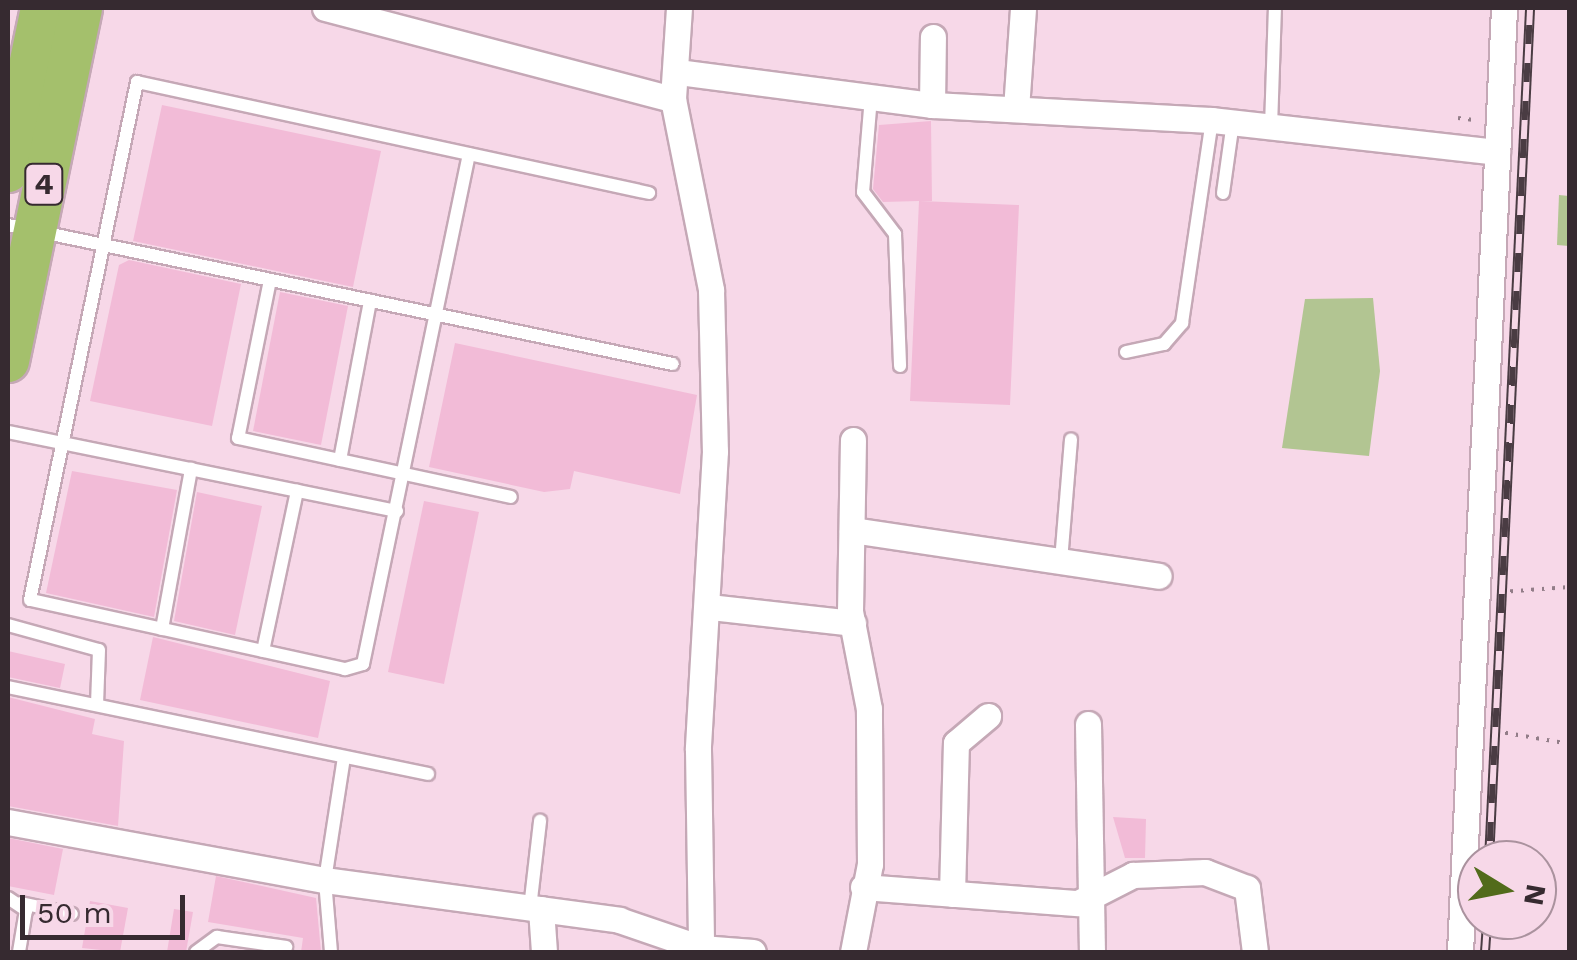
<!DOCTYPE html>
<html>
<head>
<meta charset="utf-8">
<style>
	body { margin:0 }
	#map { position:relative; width:1577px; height:960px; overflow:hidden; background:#f7d8e8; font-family:"Work Sans",sans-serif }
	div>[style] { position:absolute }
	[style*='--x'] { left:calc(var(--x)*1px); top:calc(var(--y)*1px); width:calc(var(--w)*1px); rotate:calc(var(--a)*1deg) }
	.water>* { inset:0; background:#b2c592 }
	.building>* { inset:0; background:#f2bbd7 }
	.path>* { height:4px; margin-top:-2px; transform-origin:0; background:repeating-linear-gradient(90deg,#927d88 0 2.5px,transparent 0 10.5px) }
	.roads { filter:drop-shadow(2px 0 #c5a8b6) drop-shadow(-2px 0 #c5a8b6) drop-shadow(0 2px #c5a8b6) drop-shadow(0 -2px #c5a8b6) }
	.service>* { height:12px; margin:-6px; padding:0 6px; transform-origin:6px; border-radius:6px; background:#fff }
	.minor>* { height:25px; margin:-12.5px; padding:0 12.5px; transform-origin:12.5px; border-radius:12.5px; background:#fff }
	.trunk>* { height:42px; margin:-21px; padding:0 21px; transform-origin:21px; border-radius:21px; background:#a4c06c }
	.rail>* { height:10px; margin-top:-5px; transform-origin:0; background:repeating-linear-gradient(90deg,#f7d8e8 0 19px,#4a3c43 0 38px); box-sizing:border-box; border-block:2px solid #4a3c43 }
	span { translate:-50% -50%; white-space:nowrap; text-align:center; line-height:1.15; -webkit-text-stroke:8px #f7d8e8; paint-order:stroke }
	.shield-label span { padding:2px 8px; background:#f7d8e8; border:2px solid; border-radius:8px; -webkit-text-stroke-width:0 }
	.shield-label { font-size:30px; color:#362a30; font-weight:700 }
	.frame { position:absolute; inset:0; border:10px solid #362a30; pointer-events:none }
	.north { position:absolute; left:1457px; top:840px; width:100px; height:100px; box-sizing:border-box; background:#f7d8e8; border:2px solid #aa929e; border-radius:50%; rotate:100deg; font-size:28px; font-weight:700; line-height:40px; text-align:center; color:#362a30 }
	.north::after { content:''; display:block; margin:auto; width:35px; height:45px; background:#526b1b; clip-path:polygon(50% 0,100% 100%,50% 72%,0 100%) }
	.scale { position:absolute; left:20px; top:895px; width:165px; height:45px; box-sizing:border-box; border:5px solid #362a30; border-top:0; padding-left:12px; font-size:30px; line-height:35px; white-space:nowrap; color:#362a30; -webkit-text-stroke:8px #f7d8e8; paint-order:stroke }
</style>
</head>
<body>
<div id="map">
	<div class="water">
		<div style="clip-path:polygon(1559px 195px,1569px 196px,1569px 246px,1557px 245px)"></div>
		<div style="clip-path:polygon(1373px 298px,1380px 371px,1369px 456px,1282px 448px,1305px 299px)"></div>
	</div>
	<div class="building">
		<div style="clip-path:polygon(162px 105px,381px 151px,353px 287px,133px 241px)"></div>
		<div style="clip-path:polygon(931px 121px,932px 201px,920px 201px,1019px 205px,1010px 405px,910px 401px,919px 201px,883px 202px,873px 189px,879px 125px)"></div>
		<div style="clip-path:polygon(129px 260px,241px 284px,212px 426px,90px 401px,119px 265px)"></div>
		<div style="clip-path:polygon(280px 292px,348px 306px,321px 445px,253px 431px)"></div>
		<div style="clip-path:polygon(455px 343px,697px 395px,680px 494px,574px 471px,570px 489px,544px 492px,429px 467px)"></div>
		<div style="clip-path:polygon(72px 471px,177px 490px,154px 617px,46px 593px)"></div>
		<div style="clip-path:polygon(197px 492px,262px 506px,235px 635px,174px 621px)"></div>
		<div style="clip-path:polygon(424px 501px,479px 512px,444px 684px,388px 672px)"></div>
		<div style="clip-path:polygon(153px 637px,330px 681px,318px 738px,140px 700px)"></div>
		<div style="clip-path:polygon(8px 651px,65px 664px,60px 688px,8px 677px)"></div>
		<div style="clip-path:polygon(8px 697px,95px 719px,92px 734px,124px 741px,118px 826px,8px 806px)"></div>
		<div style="clip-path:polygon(1113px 817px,1146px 819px,1145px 858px,1125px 858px)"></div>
		<div style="clip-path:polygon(8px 838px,63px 849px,54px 895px,8px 886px)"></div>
		<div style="clip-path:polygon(216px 876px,316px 898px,321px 952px,301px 952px,303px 938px,208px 922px)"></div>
		<div style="clip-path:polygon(90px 901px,128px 908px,120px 952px,82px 948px)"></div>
		<div style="clip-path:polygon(174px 909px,193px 912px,186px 952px,167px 952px)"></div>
	</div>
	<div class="path">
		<div style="--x:1458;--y:118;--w:16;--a:7"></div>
		<div style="--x:1500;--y:592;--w:70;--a:-4.1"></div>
		<div style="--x:1495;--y:731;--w:76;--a:9.8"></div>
	</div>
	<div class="roads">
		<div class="service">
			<div style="--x:871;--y:97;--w:95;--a:94.8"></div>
			<div style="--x:863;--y:192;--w:53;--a:52.7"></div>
			<div style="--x:895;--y:234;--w:132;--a:87.8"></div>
			<div style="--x:1271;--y:127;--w:119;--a:-88.1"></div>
			<div style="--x:469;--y:154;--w:521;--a:101.74"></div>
			<div style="--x:363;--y:664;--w:19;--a:164"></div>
			<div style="--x:345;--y:669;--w:322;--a:-167.6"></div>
			<div style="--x:30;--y:600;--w:529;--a:-78.33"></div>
			<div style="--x:137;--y:82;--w:524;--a:12.23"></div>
			<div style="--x:1223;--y:193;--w:72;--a:-82"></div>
			<div style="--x:8;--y:225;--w:679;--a:11.81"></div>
			<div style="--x:270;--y:280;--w:161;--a:101.4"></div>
			<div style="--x:238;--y:438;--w:279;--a:12.2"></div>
			<div style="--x:1126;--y:352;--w:39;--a:-12"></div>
			<div style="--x:1164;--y:344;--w:28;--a:-49"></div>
			<div style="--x:1182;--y:323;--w:205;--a:-81.6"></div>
			<div style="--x:8;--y:432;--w:397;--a:11.5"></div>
			<div style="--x:340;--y:460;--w:162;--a:-79.3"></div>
			<div style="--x:1061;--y:561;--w:122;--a:-85.3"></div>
			<div style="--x:8;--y:625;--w:94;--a:15.4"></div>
			<div style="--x:99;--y:650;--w:55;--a:92.1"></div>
			<div style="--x:162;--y:629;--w:163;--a:-79.7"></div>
			<div style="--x:263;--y:651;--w:164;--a:-78"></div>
			<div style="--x:8;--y:687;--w:429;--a:11.7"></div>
			<div style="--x:8;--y:898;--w:22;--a:34"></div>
			<div style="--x:26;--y:910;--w:43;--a:99.5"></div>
			<div style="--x:21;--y:903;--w:52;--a:12.2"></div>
			<div style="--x:530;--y:908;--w:88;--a:-83.4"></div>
			<div style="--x:196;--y:952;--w:26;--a:-36"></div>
			<div style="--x:217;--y:937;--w:70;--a:8.2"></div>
			<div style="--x:331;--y:952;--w:72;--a:-94.8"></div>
			<div style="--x:325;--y:880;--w:124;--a:-81.2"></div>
		</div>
		<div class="minor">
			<div style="--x:325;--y:8;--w:360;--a:14.7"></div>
			<div style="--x:679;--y:8;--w:91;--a:93.8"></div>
			<div style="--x:673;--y:99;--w:195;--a:78.7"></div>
			<div style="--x:711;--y:290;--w:161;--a:88.6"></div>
			<div style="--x:715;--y:451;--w:299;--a:93.3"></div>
			<div style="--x:698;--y:750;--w:198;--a:89.1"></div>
			<div style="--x:678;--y:72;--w:256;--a:7.4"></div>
			<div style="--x:932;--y:105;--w:280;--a:3.1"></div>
			<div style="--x:1212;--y:120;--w:287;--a:6.4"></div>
			<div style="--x:932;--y:105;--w:68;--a:-89.2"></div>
			<div style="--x:1016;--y:109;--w:101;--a:-86"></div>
			<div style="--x:852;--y:530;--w:310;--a:8.5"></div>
			<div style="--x:710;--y:607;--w:144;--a:6.4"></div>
			<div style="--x:1088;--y:724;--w:228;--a:89"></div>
			<div style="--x:8;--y:822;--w:322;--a:10.4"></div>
			<div style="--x:325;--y:880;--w:297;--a:7.7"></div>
			<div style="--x:619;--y:920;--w:87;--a:18.9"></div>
			<div style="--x:701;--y:948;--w:52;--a:4.4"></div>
			<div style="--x:863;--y:887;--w:216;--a:4.3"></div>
			<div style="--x:1078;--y:903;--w:62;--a:-27"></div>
			<div style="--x:1133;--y:875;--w:72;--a:-2.4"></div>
			<div style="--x:1205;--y:872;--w:45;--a:20.9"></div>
			<div style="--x:1247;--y:888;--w:64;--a:82.9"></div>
			<div style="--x:952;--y:894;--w:151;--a:-88.5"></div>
			<div style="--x:956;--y:743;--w:42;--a:-40.2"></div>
			<div style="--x:541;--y:909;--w:43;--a:86"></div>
			<div style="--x:853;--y:952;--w:90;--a:-79.1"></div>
			<div style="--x:870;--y:864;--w:155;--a:-90.4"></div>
			<div style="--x:869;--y:709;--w:100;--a:-101"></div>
			<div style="--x:850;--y:611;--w:171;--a:-89"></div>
			<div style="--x:1460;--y:952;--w:945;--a:-87.33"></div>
		</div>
		<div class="trunk">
			<div style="--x:8;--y:171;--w:167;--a:-78.2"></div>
			<div style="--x:8;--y:361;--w:360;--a:-78.3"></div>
		</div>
	</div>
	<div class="rail">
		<div style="--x:1489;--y:860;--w:853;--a:-87.24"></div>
		<div style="--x:1485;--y:952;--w:32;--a:-86"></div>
	</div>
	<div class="shield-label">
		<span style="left:44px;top:184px">4</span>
	</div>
	<div class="frame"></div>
	<div class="north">N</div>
	<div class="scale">50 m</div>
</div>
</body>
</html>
